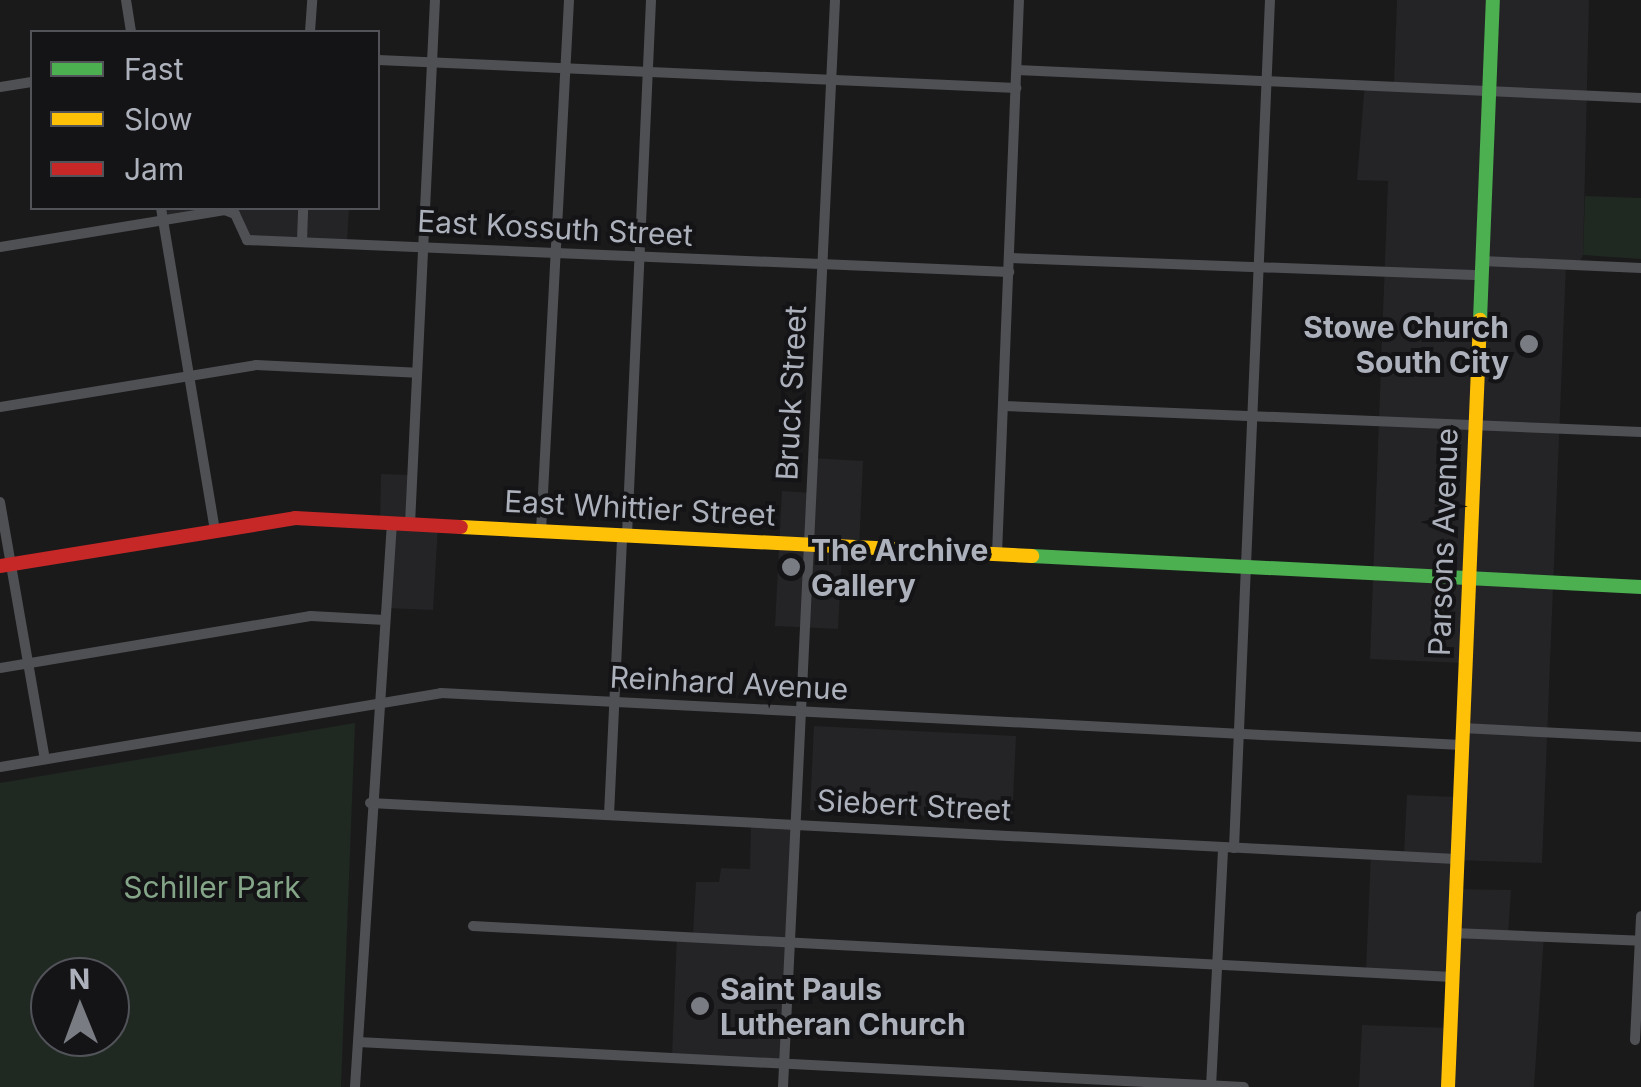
<!DOCTYPE html>
<html>
<head>
<meta charset="utf-8">
<style>
	body { margin:0 }
	#map { position:relative; width:1641px; height:1087px; overflow:hidden; background:#1a1a1b; font-family:Inter,sans-serif }
	div>[style] { position:absolute }
	[style*='--x'] { left:calc(var(--x)*1px); top:calc(var(--y)*1px); width:calc(var(--w)*1px); rotate:calc(var(--a)*1deg) }
	.built>* { inset:0; background:#242427 }
	.green>* { inset:0; background:#202822 }
	.street>* { height:10px; margin:-5px; padding:0 5px; transform-origin:5px; border-radius:5px; background:#4f5054 }
	.fast>* { height:14px; margin:-7px; padding:0 7px; transform-origin:7px; border-radius:7px; background:#4caf50 }
	.slow>* { height:14px; margin:-7px; padding:0 7px; transform-origin:7px; border-radius:7px; background:#ffc107 }
	.jam>* { height:14px; margin:-7px; padding:0 7px; transform-origin:7px; border-radius:7px; background:#c62828 }
	.dots>* { width:28px; height:28px; translate:-50% -50%; box-sizing:border-box; border:5px solid #141417; border-radius:50% }
	span { translate:-50% -50%; white-space:nowrap; text-align:center; line-height:1.15; -webkit-text-stroke:8px #141417; paint-order:stroke }
	.street-label { font-size:30px; color:#acb1bb }
	.poi-label { font-size:30px; color:#acb1bb; font-weight:700 }
	.right { translate:-100% -50%; text-align:right }
	.left { translate:0 -50%; text-align:left }
	.park-label { font-size:30px; color:#84a587 }
	.legend { position:absolute; left:30px; top:30px; width:350px; height:180px; box-sizing:border-box; background:#141417; border:2px solid #515359; margin:0; padding:12px 18px; list-style:none; font-size:30px; color:#acb1bb }
	.legend li { display:flex; align-items:center; gap:20px; height:50px }
	.legend b { width:50px; border:2px solid #515359 }
	.north { position:absolute; left:30px; top:957px; width:100px; height:100px; box-sizing:border-box; background:#141417; border:2px solid #515359; border-radius:50%; rotate:359deg; font-size:28px; font-weight:700; line-height:40px; text-align:center; color:#acb1bb }
	.north::after { content:''; display:block; margin:auto; width:35px; height:45px; background:#797c83; clip-path:polygon(50% 0,100% 100%,50% 72%,0 100%) }
</style>
</head>
<body>
<div id="map">
	<div class="built">
		<div style="clip-path:polygon(1397px 0,1589px 0,1583px 255px,1579px 263px,1566px 263px,1542px 863px,1456px 860px,1454px 889px,1511px 890px,1508px 935px,1544px 935px,1534px 1087px,1359px 1087px,1362px 1025px,1449px 1028px,1450px 976px,1366px 970px,1371px 853px,1404px 854px,1407px 795px,1457px 797px,1464px 663px,1370px 659px,1388px 181px,1357px 180px,1365px 82px,1394px 82px)"></div>
		<div style="clip-path:polygon(164px 208px,349px 208px,347px 242px,249px 237px,229px 209px,166px 218px)"></div>
		<div style="clip-path:polygon(812px 458px,863px 461px,859px 550px,842px 550px,838px 629px,775px 626px,782px 491px,811px 493px)"></div>
		<div style="clip-path:polygon(381px 474px,413px 475px,410px 523px,438px 525px,433px 610px,385px 608px,392px 523px,380px 522px)"></div>
		<div style="clip-path:polygon(814px 726px,1016px 736px,1012px 820px,810px 810px)"></div>
		<div style="clip-path:polygon(751px 821px,796px 823px,784px 1062px,672px 1056px,677px 935px,693px 935px,696px 882px,719px 882px,721px 868px,750px 869px)"></div>
	</div>
	<div class="green">
		<div style="clip-path:polygon(1585px 196px,1641px 198px,1641px 259px,1583px 255px)"></div>
		<div style="clip-path:polygon(evenodd,355px 723px,341px 1087px,0 1087px,0 783px,355px 723px,50px 977px,110px 977px,110px 1037px,50px 1037px,50px 977px)"></div>
	</div>
	<div class="street">
		<div style="--x:126;--y:0;--w:32;--a:81"></div>
		<div style="--x:310;--y:32;--w:32;--a:-86"></div>
		<div style="--x:378;--y:60;--w:639;--a:2.51"></div>
		<div style="--x:1017;--y:70;--w:625;--a:2.57"></div>
		<div style="--x:0;--y:87;--w:32;--a:-9"></div>
		<div style="--x:161;--y:208;--w:326;--a:80.5"></div>
		<div style="--x:302;--y:241;--w:33;--a:-88"></div>
		<div style="--x:0;--y:247;--w:228;--a:-9.3"></div>
		<div style="--x:225;--y:210;--w:11;--a:22"></div>
		<div style="--x:235;--y:214;--w:29;--a:65"></div>
		<div style="--x:247;--y:240;--w:763;--a:2.4"></div>
		<div style="--x:1009;--y:258;--w:472;--a:2.1"></div>
		<div style="--x:1482;--y:261;--w:159;--a:2.5"></div>
		<div style="--x:1003;--y:406;--w:639;--a:2.33"></div>
		<div style="--x:0;--y:407;--w:259;--a:-9.3"></div>
		<div style="--x:256;--y:365;--w:161;--a:2.8"></div>
		<div style="--x:0;--y:502;--w:261;--a:80.1"></div>
		<div style="--x:410;--y:524;--w:525;--a:-87.27"></div>
		<div style="--x:541;--y:531;--w:532;--a:-86.98"></div>
		<div style="--x:627;--y:535;--w:536;--a:-87.43"></div>
		<div style="--x:997;--y:554;--w:554;--a:-87.73"></div>
		<div style="--x:0;--y:668;--w:315;--a:-9.5"></div>
		<div style="--x:311;--y:616;--w:74;--a:3.1"></div>
		<div style="--x:1462;--y:728;--w:179;--a:2.9"></div>
		<div style="--x:0;--y:767;--w:447;--a:-9.5"></div>
		<div style="--x:441;--y:693;--w:1022;--a:2.92"></div>
		<div style="--x:370;--y:803;--w:1087;--a:2.95"></div>
		<div style="--x:609;--y:815;--w:280;--a:-87.3"></div>
		<div style="--x:1234;--y:848;--w:849;--a:-87.57"></div>
		<div style="--x:473;--y:926;--w:981;--a:2.98"></div>
		<div style="--x:1454;--y:933;--w:187;--a:2.4"></div>
		<div style="--x:1635;--y:1040;--w:124;--a:-87.2"></div>
		<div style="--x:358;--y:1042;--w:887;--a:2.91"></div>
		<div style="--x:355;--y:1087;--w:565;--a:-86.25"></div>
		<div style="--x:783;--y:1087;--w:1088;--a:-87.26"></div>
		<div style="--x:1211;--y:1087;--w:239;--a:-87.1"></div>
	</div>
	<div class="fast">
		<div style="--x:1480;--y:320;--w:320;--a:-87.7"></div>
		<div style="--x:1032;--y:556;--w:610;--a:2.91"></div>
	</div>
	<div class="slow">
		<div style="--x:461;--y:527;--w:572;--a:2.91"></div>
		<div style="--x:1448;--y:1087;--w:768;--a:-87.61"></div>
	</div>
	<div class="jam">
		<div style="--x:0;--y:566;--w:299;--a:-9.2"></div>
		<div style="--x:295;--y:518;--w:166;--a:3.1"></div>
	</div>
	<div class="dots">
		<div style="left:1529px;top:344px;background:#797c83"></div>
		<div style="left:791px;top:567px;background:#797c83"></div>
		<div style="left:700px;top:1006px;background:#797c83"></div>
	</div>
	<div class="street-label">
		<span style="left:555px;top:228px;rotate:3deg">East Kossuth Street</span>
		<span style="left:791px;top:393px;rotate:-87deg">Bruck Street</span>
		<span style="left:640px;top:508px;rotate:3deg">East Whittier Street</span>
		<span style="left:1443px;top:542px;rotate:-88deg">Parsons Avenue</span>
		<span style="left:729px;top:683px;rotate:3deg">Reinhard Avenue</span>
		<span style="left:914px;top:805px;rotate:3deg">Siebert Street</span>
	</div>
	<div class="poi-label">
		<span class="right" style="left:1509px;top:344px">Stowe Church<br>South City</span>
		<span class="left" style="left:811px;top:567px">The Archive<br>Gallery</span>
		<span class="left" style="left:720px;top:1006px">Saint Pauls<br>Lutheran Church</span>
	</div>
	<div class="park-label">
		<span style="left:212px;top:887px">Schiller Park</span>
	</div>
	<ul class="legend">
	<li><b style="height:12px;background:#4caf50"></b>Fast</li>
	<li><b style="height:12px;background:#ffc107"></b>Slow</li>
	<li><b style="height:12px;background:#c62828"></b>Jam</li>
	</ul>
	<div class="north">N</div>
</div>
</body>
</html>
